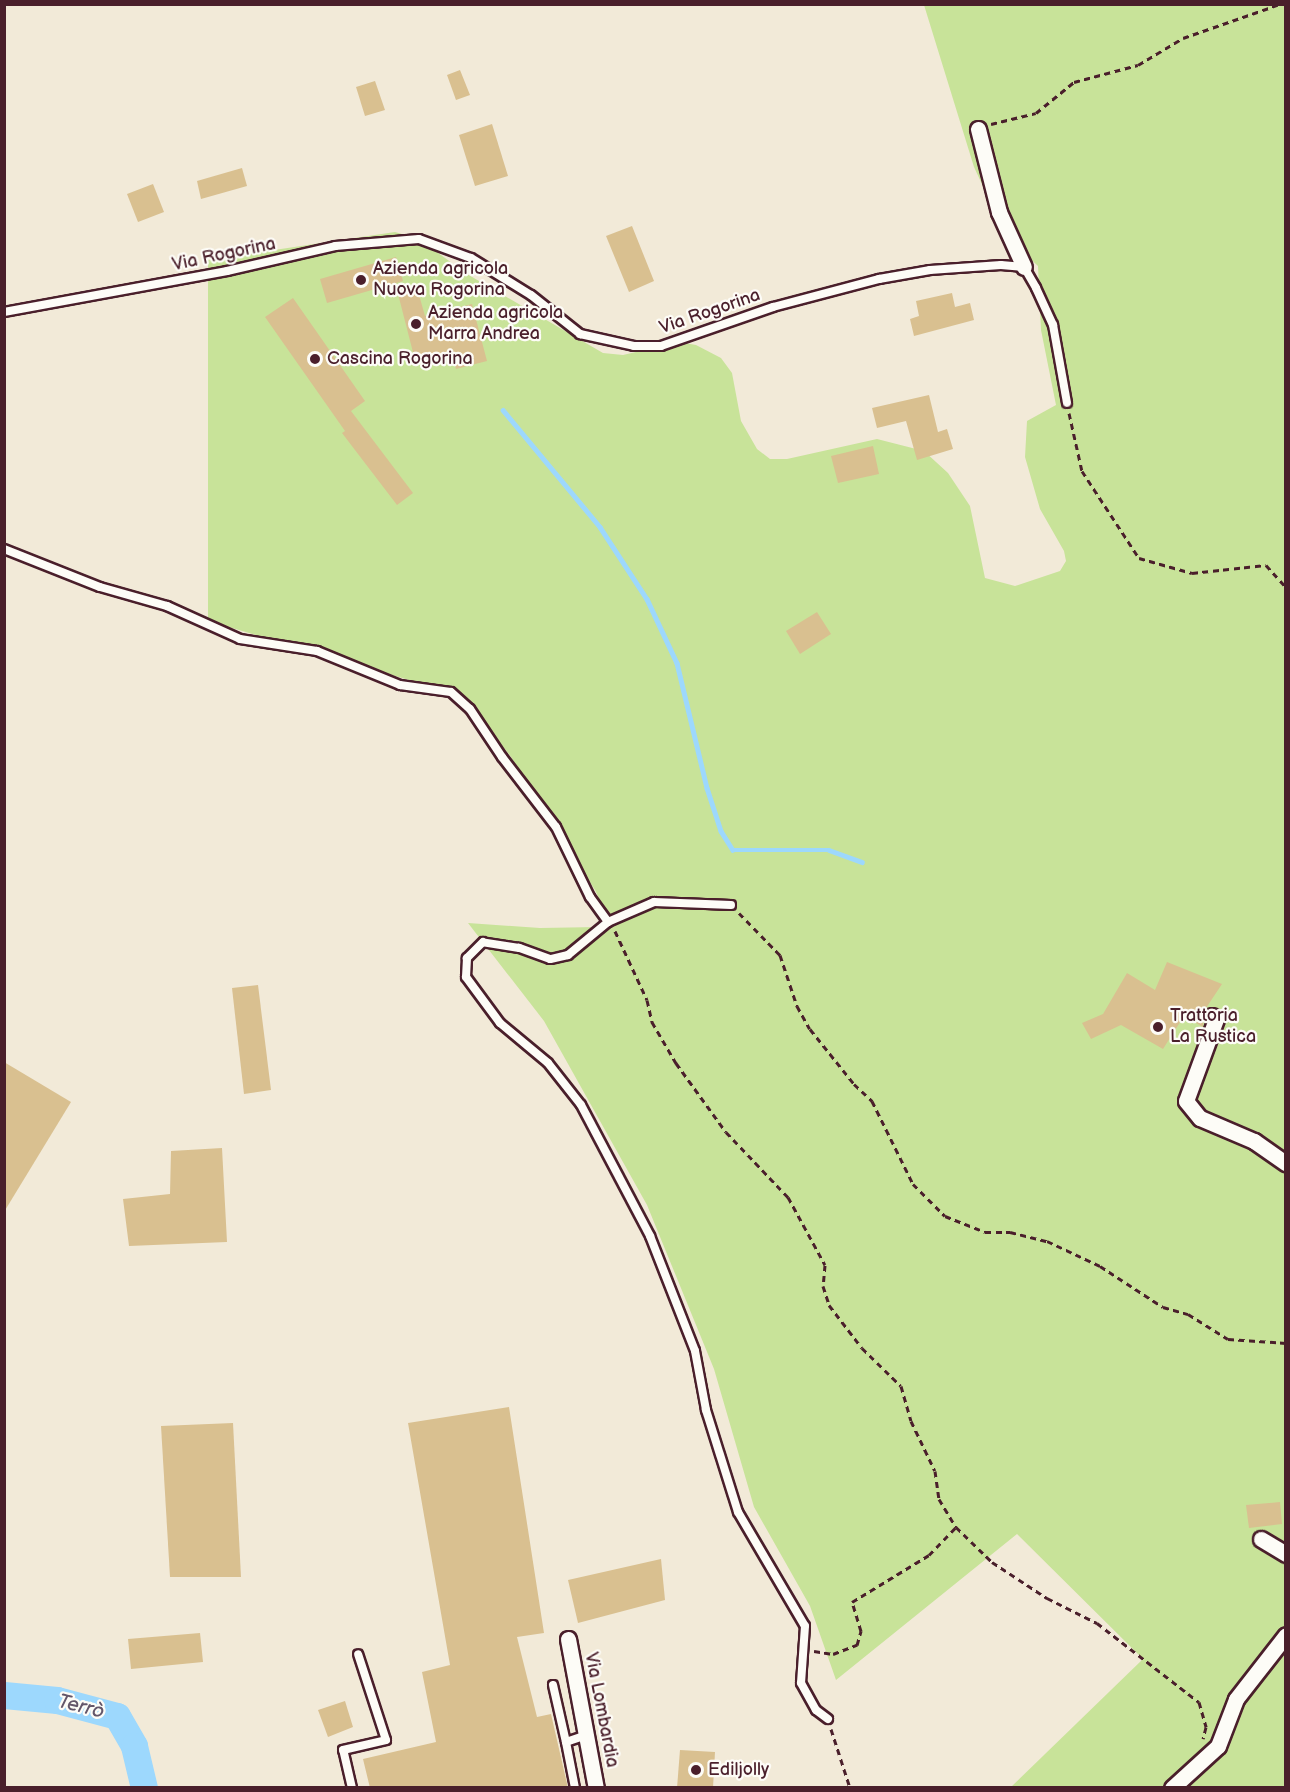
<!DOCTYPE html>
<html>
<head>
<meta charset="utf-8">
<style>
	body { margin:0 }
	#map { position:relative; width:1290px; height:1792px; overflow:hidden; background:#f2ead8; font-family:"Balsamiq Sans",sans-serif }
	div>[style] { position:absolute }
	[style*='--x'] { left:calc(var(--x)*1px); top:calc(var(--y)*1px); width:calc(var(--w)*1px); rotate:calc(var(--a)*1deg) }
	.green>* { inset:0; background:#c8e399 }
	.stream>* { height:4.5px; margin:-2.25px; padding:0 2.25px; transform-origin:2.25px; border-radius:2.25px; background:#9dd8fd }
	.river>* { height:27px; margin:-13.5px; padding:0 13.5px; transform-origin:13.5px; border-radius:13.5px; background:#9dd8fd }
	.building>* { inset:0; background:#d9c090 }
	.path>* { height:3px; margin-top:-1.5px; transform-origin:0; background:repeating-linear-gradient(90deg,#4a1f2b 0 6px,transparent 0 10.5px) }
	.roads { filter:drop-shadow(2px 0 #4a1f2b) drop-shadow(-2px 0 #4a1f2b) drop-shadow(0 2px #4a1f2b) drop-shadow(0 -2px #4a1f2b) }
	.lane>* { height:8px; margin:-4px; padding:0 4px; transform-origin:4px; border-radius:4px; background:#fdfcf7 }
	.street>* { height:15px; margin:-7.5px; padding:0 7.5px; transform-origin:7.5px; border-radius:7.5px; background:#fdfcf7 }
	.dots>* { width:16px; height:16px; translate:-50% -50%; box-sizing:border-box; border:3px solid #fdfcf7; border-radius:50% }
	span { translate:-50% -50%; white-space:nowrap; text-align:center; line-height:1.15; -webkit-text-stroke:4.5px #fdfcf7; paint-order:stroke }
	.street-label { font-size:18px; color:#4a1f2b }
	.poi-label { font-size:18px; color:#4a1f2b }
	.left { translate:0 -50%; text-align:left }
	.water-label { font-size:20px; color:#63566a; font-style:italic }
	.frame { position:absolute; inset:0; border:6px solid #4a1f2b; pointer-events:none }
</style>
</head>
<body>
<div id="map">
	<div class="green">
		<div style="clip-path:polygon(924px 5px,1285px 5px,1285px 1787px,1011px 1787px,1143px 1659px,1017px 1534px,836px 1680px,810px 1606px,754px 1507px,714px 1369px,647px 1205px,544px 1021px,468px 923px,540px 928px,599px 927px,608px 917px,595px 890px,511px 757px,478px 714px,461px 699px,443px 690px,208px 621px,208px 260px,395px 232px,419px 239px,467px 274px,603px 353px,623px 355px,679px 342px,696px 345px,721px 358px,732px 373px,741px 421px,757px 449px,770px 459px,787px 459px,877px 439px,924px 451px,948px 473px,970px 506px,985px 578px,1015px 586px,1060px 571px,1066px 561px,1064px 551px,1040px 509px,1025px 457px,1027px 421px,1056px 405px,1041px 330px,1038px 266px,1006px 236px,974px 167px)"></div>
	</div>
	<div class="stream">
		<div style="--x:503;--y:410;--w:152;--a:50.3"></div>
		<div style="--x:600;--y:527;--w:86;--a:56.9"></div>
		<div style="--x:647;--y:599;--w:71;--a:64.9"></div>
		<div style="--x:677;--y:663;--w:129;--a:76.5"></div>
		<div style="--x:707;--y:788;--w:45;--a:72"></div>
		<div style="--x:721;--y:831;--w:22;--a:58"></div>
		<div style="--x:733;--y:850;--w:96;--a:0"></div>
		<div style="--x:829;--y:850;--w:35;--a:20"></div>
	</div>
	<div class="river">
		<div style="--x:4;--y:1695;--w:53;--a:5.4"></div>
		<div style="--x:57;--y:1700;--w:62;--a:14.9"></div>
		<div style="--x:117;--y:1716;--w:34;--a:60"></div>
		<div style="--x:134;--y:1746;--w:43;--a:76.6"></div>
	</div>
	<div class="building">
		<div style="clip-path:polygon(460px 70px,470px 95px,456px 100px,447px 75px)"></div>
		<div style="clip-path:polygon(375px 81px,385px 110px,365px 116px,356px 87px)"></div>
		<div style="clip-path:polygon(492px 124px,508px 176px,475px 186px,459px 135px)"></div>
		<div style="clip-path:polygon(242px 168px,247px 186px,201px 199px,197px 181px)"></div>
		<div style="clip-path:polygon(153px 184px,164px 212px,138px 222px,127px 194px)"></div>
		<div style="clip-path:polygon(632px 226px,654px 281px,629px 292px,606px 236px)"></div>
		<div style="clip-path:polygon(396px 257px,403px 281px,327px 303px,320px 279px)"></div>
		<div style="clip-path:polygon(416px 284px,425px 316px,472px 304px,487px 361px,456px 369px,452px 355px,416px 364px,397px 290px)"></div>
		<div style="clip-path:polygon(952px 293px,955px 307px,970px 303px,974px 320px,914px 336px,910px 319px,919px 316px,916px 301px)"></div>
		<div style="clip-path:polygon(293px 298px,365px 401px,351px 411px,413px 493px,397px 505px,342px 433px,345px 431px,265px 317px)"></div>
		<div style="clip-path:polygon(929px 395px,938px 432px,947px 429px,953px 449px,917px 460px,906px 421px,877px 428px,872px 408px)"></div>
		<div style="clip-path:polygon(873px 446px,879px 474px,838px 483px,831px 456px)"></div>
		<div style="clip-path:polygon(817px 612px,831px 634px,800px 654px,786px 631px)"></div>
		<div style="clip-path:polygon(1167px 962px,1222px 984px,1204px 1011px,1203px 1027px,1184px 1016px,1163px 1049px,1121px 1025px,1091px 1039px,1082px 1023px,1103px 1014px,1127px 973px,1155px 990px)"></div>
		<div style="clip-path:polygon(258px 985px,271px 1090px,244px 1094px,232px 988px)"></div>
		<div style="clip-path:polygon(4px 1062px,71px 1102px,4px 1212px)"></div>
		<div style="clip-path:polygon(222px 1148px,227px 1242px,129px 1246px,123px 1199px,170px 1194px,171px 1151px)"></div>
		<div style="clip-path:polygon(509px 1407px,544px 1633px,517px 1637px,537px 1717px,551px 1714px,568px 1788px,370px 1788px,363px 1759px,436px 1742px,422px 1672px,450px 1665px,408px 1423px)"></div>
		<div style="clip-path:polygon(233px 1423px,241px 1577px,170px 1577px,161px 1426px)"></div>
		<div style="clip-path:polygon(1280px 1502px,1282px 1524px,1249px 1528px,1246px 1505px)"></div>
		<div style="clip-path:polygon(661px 1559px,665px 1600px,578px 1623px,568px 1580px)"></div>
		<div style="clip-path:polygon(200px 1633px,203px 1662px,131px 1669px,128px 1639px)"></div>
		<div style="clip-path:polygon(345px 1701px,353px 1727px,328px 1737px,318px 1710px)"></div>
		<div style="clip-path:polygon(680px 1750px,715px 1752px,713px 1788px,677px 1788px)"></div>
	</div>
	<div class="path">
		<div style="--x:991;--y:124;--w:46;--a:-13.7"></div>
		<div style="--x:1036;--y:113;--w:49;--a:-39.2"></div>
		<div style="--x:1074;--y:82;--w:66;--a:-14.9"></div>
		<div style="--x:1138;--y:65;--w:52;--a:-31"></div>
		<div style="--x:1183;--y:38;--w:103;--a:-19.3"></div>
		<div style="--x:1069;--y:413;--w:59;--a:77.4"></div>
		<div style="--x:1082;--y:471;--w:104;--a:56.8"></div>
		<div style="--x:1139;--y:558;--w:55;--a:15.8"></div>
		<div style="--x:1192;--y:573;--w:74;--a:-6.2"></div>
		<div style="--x:1266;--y:565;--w:30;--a:48"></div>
		<div style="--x:739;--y:913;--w:59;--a:45.7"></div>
		<div style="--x:780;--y:955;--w:54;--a:71.6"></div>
		<div style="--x:797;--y:1006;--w:26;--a:61"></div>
		<div style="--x:810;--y:1029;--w:70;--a:51.3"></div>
		<div style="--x:854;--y:1084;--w:25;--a:43"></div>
		<div style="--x:872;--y:1101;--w:93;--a:63.7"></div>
		<div style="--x:913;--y:1184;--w:45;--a:45"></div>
		<div style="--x:945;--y:1216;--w:43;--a:21.8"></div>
		<div style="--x:985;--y:1232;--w:25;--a:0"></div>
		<div style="--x:1010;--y:1232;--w:38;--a:14"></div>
		<div style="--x:1047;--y:1241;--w:59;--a:25.3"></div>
		<div style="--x:1100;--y:1266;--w:75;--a:33.1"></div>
		<div style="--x:1163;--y:1307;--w:26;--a:16"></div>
		<div style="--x:1188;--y:1314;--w:47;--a:32"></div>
		<div style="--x:1228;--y:1339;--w:58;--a:3.9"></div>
		<div style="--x:615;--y:931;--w:76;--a:65.1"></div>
		<div style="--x:647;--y:1000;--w:23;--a:77"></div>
		<div style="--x:652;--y:1022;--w:48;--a:59.7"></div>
		<div style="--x:676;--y:1063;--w:85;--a:54.1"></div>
		<div style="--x:726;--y:1132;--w:90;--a:46.4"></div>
		<div style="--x:788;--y:1197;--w:77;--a:61.4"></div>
		<div style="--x:825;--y:1265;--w:21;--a:95"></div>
		<div style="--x:823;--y:1286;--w:20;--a:72"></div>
		<div style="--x:829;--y:1305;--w:54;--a:52.5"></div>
		<div style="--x:862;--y:1348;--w:54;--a:44.3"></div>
		<div style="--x:901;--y:1386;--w:36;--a:74"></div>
		<div style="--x:911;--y:1421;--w:55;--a:64.4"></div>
		<div style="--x:935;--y:1471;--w:28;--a:82"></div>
		<div style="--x:939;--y:1499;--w:33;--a:59"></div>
		<div style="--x:956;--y:1527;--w:50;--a:44.2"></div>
		<div style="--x:992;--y:1562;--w:66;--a:33.2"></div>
		<div style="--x:1047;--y:1598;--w:56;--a:26.6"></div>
		<div style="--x:1097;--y:1623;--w:129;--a:37.8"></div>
		<div style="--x:1199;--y:1702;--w:26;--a:74"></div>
		<div style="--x:1206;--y:1727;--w:12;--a:104"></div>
		<div style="--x:814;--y:1651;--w:19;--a:9"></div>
		<div style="--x:833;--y:1654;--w:26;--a:-21"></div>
		<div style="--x:857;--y:1645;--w:15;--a:-74"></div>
		<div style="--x:861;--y:1631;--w:30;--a:-107"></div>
		<div style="--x:852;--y:1602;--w:90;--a:-31.4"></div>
		<div style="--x:929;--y:1555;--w:39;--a:-46"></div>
		<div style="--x:831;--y:1729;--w:62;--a:72.1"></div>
	</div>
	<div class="roads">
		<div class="lane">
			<div style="--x:4;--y:312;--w:227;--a:-10.4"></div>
			<div style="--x:227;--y:271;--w:111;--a:-13"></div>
			<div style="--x:335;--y:246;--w:84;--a:-4.8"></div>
			<div style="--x:419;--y:239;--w:55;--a:20.1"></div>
			<div style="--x:471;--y:258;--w:70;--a:31.7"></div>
			<div style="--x:531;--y:295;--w:63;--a:38.5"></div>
			<div style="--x:580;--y:334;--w:55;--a:12.5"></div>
			<div style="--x:634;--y:346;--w:27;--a:0"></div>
			<div style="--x:661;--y:346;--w:119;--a:-19.2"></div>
			<div style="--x:773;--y:307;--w:110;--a:-14.8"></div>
			<div style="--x:879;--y:279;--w:52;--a:-10"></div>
			<div style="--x:930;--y:270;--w:71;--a:-4"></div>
			<div style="--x:1001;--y:265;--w:23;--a:5"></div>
			<div style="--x:1024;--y:267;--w:24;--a:60"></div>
			<div style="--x:1036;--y:288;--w:41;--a:65.3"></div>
			<div style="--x:1053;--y:325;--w:79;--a:79.8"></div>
			<div style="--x:4;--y:549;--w:103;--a:21.6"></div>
			<div style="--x:100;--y:587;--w:70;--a:15.8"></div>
			<div style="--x:167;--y:606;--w:80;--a:24.3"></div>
			<div style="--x:240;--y:639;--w:78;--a:8.9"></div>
			<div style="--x:317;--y:651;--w:90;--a:22.3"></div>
			<div style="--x:400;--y:685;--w:51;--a:7.8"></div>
			<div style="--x:451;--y:692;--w:25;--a:42"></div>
			<div style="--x:470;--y:709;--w:58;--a:56.3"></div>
			<div style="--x:502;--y:757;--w:88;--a:52.4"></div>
			<div style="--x:556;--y:827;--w:78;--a:64.1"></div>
			<div style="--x:590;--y:897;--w:31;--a:54"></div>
			<div style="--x:731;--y:905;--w:77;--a:-177.8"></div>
			<div style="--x:654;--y:902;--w:50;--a:156.5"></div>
			<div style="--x:608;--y:922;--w:52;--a:140.5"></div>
			<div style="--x:568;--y:955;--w:18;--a:167"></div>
			<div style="--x:550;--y:959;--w:33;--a:-160"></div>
			<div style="--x:519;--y:948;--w:36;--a:-171"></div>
			<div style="--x:483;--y:942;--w:23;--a:135"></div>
			<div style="--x:467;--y:958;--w:19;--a:93"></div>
			<div style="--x:466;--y:977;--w:57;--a:53.5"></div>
			<div style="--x:500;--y:1023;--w:62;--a:39.8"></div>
			<div style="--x:548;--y:1063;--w:53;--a:51.8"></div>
			<div style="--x:581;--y:1105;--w:148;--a:62.2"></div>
			<div style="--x:650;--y:1236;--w:123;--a:68.6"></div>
			<div style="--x:695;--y:1351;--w:60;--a:79.4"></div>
			<div style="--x:706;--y:1410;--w:107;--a:72.6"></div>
			<div style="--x:738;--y:1512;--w:132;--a:59.6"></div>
			<div style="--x:805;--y:1626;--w:57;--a:94"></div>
			<div style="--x:801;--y:1683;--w:31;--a:61"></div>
			<div style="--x:816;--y:1710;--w:15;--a:37"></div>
			<div style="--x:553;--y:1685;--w:58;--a:77.2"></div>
			<div style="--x:352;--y:1788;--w:39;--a:-103"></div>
			<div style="--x:343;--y:1750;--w:44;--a:-13.1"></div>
			<div style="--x:386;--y:1740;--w:90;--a:-108"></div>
			<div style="--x:575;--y:1788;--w:47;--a:-101.1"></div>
			<div style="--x:566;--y:1742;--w:21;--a:-19"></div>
		</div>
		<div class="street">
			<div style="--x:978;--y:129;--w:86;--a:75.8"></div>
			<div style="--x:999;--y:212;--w:60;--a:65.6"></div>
			<div style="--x:1212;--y:1016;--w:5;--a:37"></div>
			<div style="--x:1216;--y:1019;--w:87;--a:110.1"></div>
			<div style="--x:1186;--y:1101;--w:22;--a:51"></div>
			<div style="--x:1200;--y:1118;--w:59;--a:23.1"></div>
			<div style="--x:1254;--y:1141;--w:39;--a:35"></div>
			<div style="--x:1261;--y:1539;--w:29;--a:31"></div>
			<div style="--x:568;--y:1639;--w:152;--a:79.4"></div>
			<div style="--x:1172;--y:1788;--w:62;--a:-42.4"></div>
			<div style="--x:1218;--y:1746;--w:50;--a:-69"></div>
			<div style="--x:1236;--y:1699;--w:81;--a:-52"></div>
		</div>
	</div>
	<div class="dots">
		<div style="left:361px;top:280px;background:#4a1f2b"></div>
		<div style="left:416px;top:324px;background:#4a1f2b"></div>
		<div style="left:315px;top:359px;background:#4a1f2b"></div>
		<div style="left:1158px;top:1027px;background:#4a1f2b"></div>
		<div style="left:696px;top:1770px;background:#4a1f2b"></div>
	</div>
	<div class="street-label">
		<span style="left:224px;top:255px;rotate:-12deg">Via Rogorina</span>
		<span style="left:710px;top:312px;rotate:-19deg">Via Rogorina</span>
		<span style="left:601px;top:1710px;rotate:79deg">Via Lombardia</span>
	</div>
	<div class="poi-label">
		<span class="left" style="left:373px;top:280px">Azienda agricola<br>Nuova Rogorina</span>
		<span class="left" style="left:428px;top:324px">Azienda agricola<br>Marra Andrea</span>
		<span class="left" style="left:327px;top:359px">Cascina Rogorina</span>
		<span class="left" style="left:1170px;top:1027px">Trattoria<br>La Rustica</span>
		<span class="left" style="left:708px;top:1770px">Ediljolly</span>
	</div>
	<div class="water-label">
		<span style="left:81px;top:1707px;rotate:14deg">Terrò</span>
	</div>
	<div class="frame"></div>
</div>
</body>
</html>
